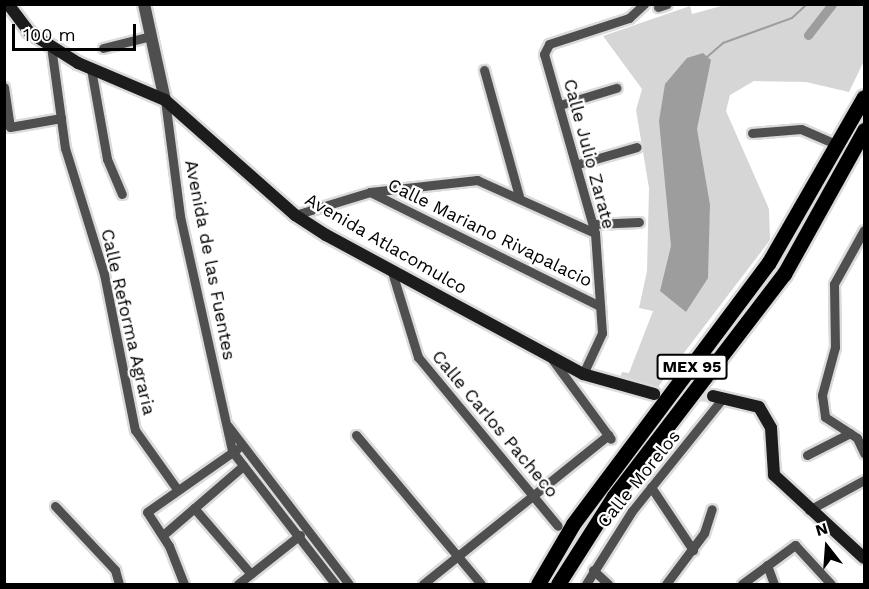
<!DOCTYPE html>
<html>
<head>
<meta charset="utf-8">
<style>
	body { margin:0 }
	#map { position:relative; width:869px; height:589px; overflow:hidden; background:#fff; font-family:"Work Sans",sans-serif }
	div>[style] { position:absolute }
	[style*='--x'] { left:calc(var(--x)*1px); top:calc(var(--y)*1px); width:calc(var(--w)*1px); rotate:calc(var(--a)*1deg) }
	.green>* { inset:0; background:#d6d6d6 }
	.water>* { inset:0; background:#9d9d9d }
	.stream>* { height:2px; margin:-1px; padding:0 1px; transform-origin:1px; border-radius:1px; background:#9d9d9d }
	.canal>* { height:9px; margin:-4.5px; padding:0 4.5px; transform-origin:4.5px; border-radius:4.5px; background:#9d9d9d }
	.secondary-tunnel>* { height:12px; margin-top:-6px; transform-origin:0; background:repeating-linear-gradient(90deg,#d9d9d9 0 12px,transparent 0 18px) }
	.roads { filter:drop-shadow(2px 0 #dbdbdb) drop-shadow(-2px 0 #dbdbdb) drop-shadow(0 2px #dbdbdb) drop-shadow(0 -2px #dbdbdb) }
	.minor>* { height:9px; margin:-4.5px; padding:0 4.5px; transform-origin:4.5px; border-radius:4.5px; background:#4f4f4f }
	.tertiary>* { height:12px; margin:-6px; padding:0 6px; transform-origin:6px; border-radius:6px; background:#4f4f4f }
	.secondary>* { height:12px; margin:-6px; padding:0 6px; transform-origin:6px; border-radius:6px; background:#1c1c1c }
	.trunk>* { height:15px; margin:-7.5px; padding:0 7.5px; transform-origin:7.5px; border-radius:7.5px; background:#000 }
	span { translate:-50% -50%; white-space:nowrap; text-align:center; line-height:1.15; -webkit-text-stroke:4.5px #fff; paint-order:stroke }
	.shield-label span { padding:2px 4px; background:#fff; border:2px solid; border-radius:4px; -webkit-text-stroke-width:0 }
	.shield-label { font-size:16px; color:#000; font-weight:700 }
	.street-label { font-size:18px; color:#000 }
	.frame { position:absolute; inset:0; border:6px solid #000; pointer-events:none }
	.north { position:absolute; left:797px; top:517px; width:60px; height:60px; -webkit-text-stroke:4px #fff; paint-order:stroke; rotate:343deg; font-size:16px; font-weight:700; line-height:24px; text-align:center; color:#000 }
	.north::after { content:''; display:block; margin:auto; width:21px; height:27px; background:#000; clip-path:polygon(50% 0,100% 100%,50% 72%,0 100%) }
	.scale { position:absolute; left:12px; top:24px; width:124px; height:27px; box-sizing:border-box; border:3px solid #000; border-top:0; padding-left:8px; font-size:18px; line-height:21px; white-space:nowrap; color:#000; -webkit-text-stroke:4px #fff; paint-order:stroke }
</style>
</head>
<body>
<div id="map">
	<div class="green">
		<div style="clip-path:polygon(725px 5px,864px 5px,864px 61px,849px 92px,806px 82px,754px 81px,730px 95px,726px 111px,769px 209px,770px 240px,658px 387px,618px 383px,622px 372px,629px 373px,653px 311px,639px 308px,647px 271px,649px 188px,636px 110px,642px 89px,603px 36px,690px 6px,692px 14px)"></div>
	</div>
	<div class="water">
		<div style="clip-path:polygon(703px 53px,711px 60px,697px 129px,710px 205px,708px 278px,686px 312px,660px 291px,671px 246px,659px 121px,665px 84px,687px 58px)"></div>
	</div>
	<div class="stream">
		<div style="--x:707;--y:57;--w:21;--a:-41"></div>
		<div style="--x:723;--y:43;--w:73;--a:-19.9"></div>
		<div style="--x:792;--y:18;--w:21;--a:-43"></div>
	</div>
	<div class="canal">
		<div style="--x:808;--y:35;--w:39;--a:-52"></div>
	</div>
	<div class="secondary-tunnel">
		<div style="--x:663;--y:394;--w:50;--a:2.3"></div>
	</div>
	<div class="roads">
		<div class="minor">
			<div style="--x:658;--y:7;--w:9;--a:-18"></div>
			<div style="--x:51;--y:46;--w:103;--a:82.2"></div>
			<div style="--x:65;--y:148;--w:132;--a:72.8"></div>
			<div style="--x:104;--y:274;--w:159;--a:78.8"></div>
			<div style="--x:135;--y:430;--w:72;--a:54.6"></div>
			<div style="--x:103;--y:48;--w:49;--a:-14"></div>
			<div style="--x:91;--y:69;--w:91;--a:79.9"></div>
			<div style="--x:107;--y:159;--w:38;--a:67"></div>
			<div style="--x:484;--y:70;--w:131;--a:74.5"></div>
			<div style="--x:4;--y:87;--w:40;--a:81.5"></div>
			<div style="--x:10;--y:127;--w:52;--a:-10"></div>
			<div style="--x:165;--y:100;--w:117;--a:82.6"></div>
			<div style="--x:180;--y:216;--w:241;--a:77.5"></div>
			<div style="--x:232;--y:451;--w:168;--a:52.2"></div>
			<div style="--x:560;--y:105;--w:59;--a:-16.9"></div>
			<div style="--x:752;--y:133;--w:49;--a:-4.7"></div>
			<div style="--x:801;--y:129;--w:40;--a:23.4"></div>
			<div style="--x:578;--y:164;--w:61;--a:-16.1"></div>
			<div style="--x:370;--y:192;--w:257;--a:26.4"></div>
			<div style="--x:295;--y:215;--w:78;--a:-17"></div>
			<div style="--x:370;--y:192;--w:108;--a:-6.4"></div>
			<div style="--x:477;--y:180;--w:129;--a:24.2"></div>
			<div style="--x:594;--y:224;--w:45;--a:-2.5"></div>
			<div style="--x:864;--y:230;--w:62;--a:119.1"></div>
			<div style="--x:834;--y:284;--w:63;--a:89.1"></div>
			<div style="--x:835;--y:347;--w:50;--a:105.2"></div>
			<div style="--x:822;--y:395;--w:22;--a:82"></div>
			<div style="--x:825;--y:417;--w:38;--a:33"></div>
			<div style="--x:857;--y:438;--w:17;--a:65"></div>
			<div style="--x:392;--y:272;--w:89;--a:73"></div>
			<div style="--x:418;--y:357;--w:219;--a:50.4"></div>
			<div style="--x:549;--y:355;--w:104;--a:53.6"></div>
			<div style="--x:583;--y:374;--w:45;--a:-65.1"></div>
			<div style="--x:602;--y:333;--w:100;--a:-94"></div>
			<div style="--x:595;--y:233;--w:186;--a:-105.9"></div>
			<div style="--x:544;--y:54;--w:11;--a:-63"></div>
			<div style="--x:549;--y:44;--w:84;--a:-18"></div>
			<div style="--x:629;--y:18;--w:21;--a:-43"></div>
			<div style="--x:228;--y:426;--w:199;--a:52.6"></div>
			<div style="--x:356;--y:435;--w:194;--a:50"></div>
			<div style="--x:807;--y:455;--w:48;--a:-27.1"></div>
			<div style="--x:651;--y:487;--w:76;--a:56.3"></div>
			<div style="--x:55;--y:506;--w:88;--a:46.8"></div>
			<div style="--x:115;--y:570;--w:15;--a:74"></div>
			<div style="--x:194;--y:508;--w:87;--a:49.2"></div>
			<div style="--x:809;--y:510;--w:63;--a:-28.6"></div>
			<div style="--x:163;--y:535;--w:106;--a:-40.8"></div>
			<div style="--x:767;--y:565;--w:20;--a:70"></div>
			<div style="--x:593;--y:570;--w:21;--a:43"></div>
			<div style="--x:184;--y:584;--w:41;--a:-111.5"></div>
			<div style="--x:169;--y:546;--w:40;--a:-122.9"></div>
			<div style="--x:147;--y:512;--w:110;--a:-35"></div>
			<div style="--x:238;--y:584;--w:79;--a:-38.3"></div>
			<div style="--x:423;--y:584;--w:238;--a:-38.8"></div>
			<div style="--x:586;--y:584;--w:86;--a:-57.8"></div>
			<div style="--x:632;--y:511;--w:145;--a:-51.2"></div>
			<div style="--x:666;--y:584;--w:64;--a:-53.3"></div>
			<div style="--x:704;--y:533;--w:25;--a:-72"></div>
			<div style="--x:742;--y:584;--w:66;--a:-36.3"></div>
			<div style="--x:795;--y:545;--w:53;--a:47.3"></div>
		</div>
		<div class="tertiary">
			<div style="--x:144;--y:4;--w:98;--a:77.7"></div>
		</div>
		<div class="secondary">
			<div style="--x:8;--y:4;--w:35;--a:53"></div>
			<div style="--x:29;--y:32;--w:58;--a:32.3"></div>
			<div style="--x:78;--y:63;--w:95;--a:23"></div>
			<div style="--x:165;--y:100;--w:174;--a:41.5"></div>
			<div style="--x:295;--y:215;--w:37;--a:33"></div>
			<div style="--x:326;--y:235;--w:292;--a:28.4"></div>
			<div style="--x:583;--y:374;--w:74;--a:15.7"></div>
			<div style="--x:713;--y:396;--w:47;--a:13.4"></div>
			<div style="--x:759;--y:407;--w:24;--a:60"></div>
			<div style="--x:771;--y:428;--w:47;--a:86.3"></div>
			<div style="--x:774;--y:475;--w:122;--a:42.7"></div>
		</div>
		<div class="trunk">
			<div style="--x:538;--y:584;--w:69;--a:-59.7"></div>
			<div style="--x:573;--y:524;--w:327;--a:-53.2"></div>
			<div style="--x:769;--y:262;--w:190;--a:-60.1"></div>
			<div style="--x:558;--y:584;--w:104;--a:-57.5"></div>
			<div style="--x:614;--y:496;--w:280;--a:-52.6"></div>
			<div style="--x:784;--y:274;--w:165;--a:-60.9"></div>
		</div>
	</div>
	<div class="shield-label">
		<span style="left:692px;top:367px">MEX 95</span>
	</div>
	<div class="street-label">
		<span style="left:589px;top:154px;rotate:75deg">Calle Julio Zarate</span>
		<span style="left:490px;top:233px;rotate:26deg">Calle Mariano Rivapalacio</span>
		<span style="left:386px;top:244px;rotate:30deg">Avenida Atlacomulco</span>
		<span style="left:210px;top:260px;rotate:79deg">Avenida de las Fuentes</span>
		<span style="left:128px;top:322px;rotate:77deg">Calle Reforma Agraria</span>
		<span style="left:495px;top:424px;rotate:50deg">Calle Carlos Pacheco</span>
		<span style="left:639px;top:479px;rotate:-51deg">Calle Morelos</span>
	</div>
	<div class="frame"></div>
	<div class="north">N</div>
	<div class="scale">100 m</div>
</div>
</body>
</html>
